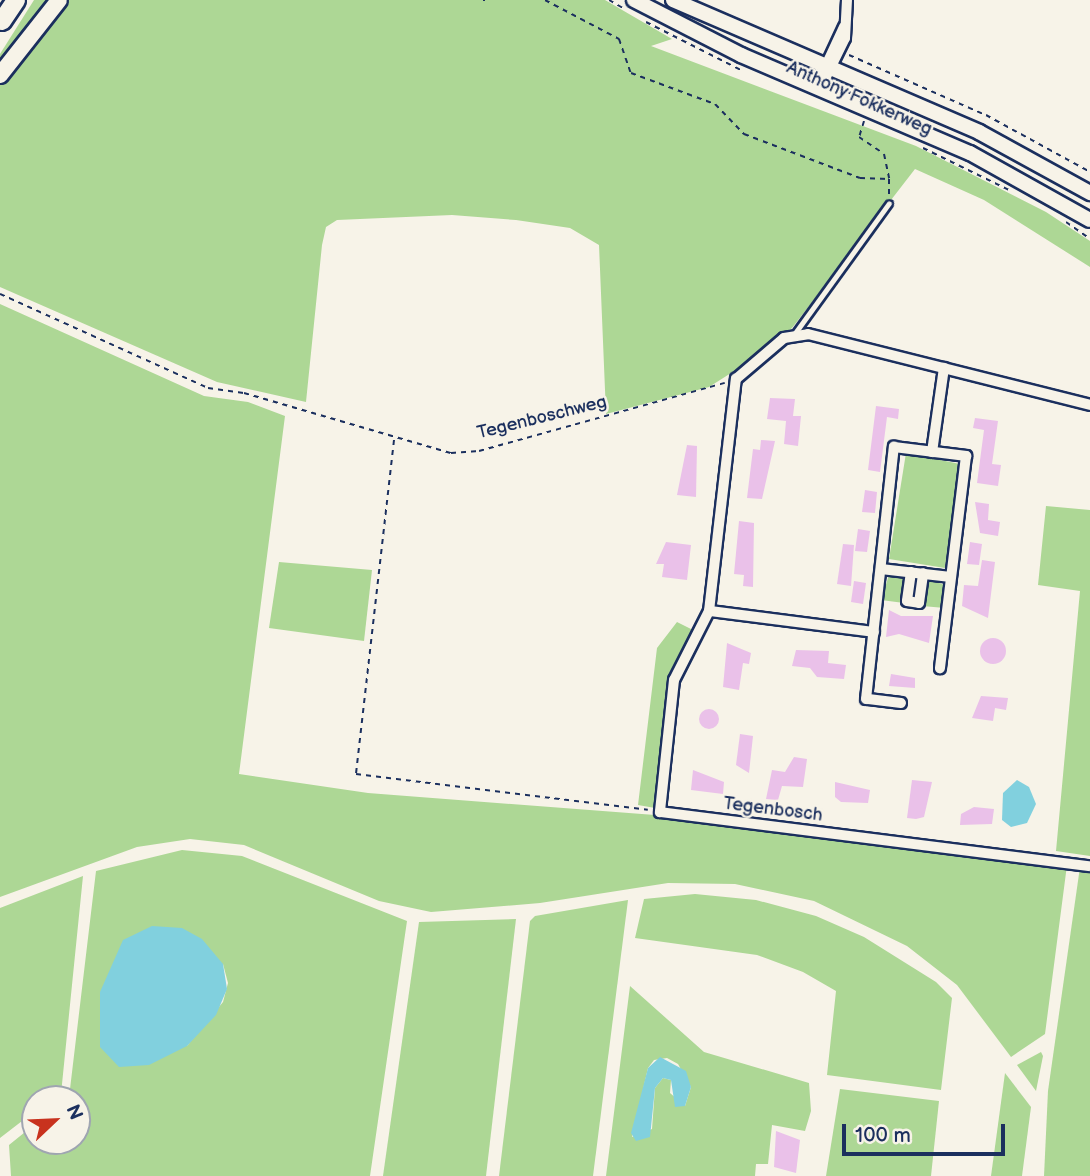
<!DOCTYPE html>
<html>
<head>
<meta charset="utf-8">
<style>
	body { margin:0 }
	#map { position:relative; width:1090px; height:1176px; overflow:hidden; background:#f7f3e8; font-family:"Balsamiq Sans",sans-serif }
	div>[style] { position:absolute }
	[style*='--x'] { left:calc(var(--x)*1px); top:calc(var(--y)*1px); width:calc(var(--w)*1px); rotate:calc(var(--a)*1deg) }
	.green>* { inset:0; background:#add795 }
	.water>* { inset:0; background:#81d0de }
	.building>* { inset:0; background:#eac1e9 }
	.round { border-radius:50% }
	.path>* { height:2px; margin-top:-1px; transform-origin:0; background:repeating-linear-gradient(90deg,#1b2f5e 0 5px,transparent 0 10px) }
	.roads { filter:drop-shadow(2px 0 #1b2f5e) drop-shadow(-2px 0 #1b2f5e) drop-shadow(0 2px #1b2f5e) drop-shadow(0 -2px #1b2f5e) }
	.service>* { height:5px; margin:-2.5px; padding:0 2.5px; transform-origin:2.5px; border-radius:2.5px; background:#f7f3e8 }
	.minor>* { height:10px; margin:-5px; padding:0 5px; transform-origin:5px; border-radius:5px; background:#f7f3e8 }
	.secondary>* { height:14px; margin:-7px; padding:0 7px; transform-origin:7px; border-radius:7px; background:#f7f3e8 }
	.trunk>* { height:16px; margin:-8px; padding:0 8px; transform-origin:8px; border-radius:8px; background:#f7f3e8 }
	.motorway>* { height:18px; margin:-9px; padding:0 9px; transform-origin:9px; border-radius:9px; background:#f7f3e8 }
	span { translate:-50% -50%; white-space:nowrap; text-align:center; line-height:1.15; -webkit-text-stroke:5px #f7f3e8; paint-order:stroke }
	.street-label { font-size:18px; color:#1b2f5e }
	.north { position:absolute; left:21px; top:1085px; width:70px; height:70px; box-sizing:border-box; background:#f7f3e8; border:2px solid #9fa5b1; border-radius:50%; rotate:67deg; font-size:19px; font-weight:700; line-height:28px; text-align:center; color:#1b2f5e }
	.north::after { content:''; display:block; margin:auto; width:24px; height:32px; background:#c8321e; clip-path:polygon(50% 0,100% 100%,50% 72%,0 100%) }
	.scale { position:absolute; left:842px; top:1124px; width:163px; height:32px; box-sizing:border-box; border:4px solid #1b2f5e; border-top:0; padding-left:9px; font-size:21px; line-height:24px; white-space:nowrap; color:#1b2f5e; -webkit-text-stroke:5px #f7f3e8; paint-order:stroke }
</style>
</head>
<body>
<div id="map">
	<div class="green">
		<div style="clip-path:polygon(34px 0,52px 0,0 67px,0 54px)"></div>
		<div style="clip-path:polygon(64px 0,605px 0,672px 39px,651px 46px,916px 146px,1046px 212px,1090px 241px,1090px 267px,984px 200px,915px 169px,792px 328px,761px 354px,709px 387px,606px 414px,599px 245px,570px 228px,516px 220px,452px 215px,337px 220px,326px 227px,322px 245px,306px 402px,217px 382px,0 287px,0 80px)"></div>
		<div style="clip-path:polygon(0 304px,204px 396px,248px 402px,285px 416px,239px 774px,368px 793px,668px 816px,1067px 865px,1045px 1034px,1011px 1057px,957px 985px,907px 946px,814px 901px,735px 884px,668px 883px,540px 903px,431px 912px,379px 901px,244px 845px,190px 839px,137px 847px,0 897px)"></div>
		<div style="clip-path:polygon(906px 453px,960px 464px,945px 568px,889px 559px)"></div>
		<div style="clip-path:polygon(1046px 506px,1090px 510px,1090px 856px,1056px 851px,1080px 591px,1038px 585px)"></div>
		<div style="clip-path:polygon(279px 562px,372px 570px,364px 641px,269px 628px)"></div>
		<div style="clip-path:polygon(889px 575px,907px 579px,904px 603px,881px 600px)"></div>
		<div style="clip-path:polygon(929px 579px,947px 586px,945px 608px,922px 606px)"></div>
		<div style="clip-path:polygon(677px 622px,695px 631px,670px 680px,655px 808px,638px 805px,657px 648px)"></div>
		<div style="clip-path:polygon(evenodd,182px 850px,242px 856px,407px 921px,370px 1176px,11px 1176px,9px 1145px,35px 1124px,35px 1141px,77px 1141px,77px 1099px,70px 1099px,70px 1089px,96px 871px,182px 850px,223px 964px,228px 983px,223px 1002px,187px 1046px,223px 964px)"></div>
		<div style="clip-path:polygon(1080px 867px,1090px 868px,1090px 1176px,1044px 1176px,1048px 1091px)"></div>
		<div style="clip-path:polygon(83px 876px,61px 1094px,35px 1099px,35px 1111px,0 1138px,0 908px)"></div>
		<div style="clip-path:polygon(695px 894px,756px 900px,816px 916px,864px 937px,936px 982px,952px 998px,941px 1090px,827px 1075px,836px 991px,803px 972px,757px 955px,635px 938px,644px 899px)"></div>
		<div style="clip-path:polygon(628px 900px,593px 1176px,499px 1176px,530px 921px,535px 916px)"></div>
		<div style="clip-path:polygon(516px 919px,486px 1176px,383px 1176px,419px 922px)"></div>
		<div style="clip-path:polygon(evenodd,630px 986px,704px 1052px,809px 1083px,811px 1111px,805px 1131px,772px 1125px,768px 1164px,756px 1164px,755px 1176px,606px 1176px,630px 986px,667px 1058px,678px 1064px,691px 1087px,685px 1106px,670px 1093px,671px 1080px,663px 1078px,655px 1088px,652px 1129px,632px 1137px,648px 1068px,654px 1060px,667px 1058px)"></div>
		<div style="clip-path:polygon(1041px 1052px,1043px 1056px,1036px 1091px,1017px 1065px)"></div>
		<div style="clip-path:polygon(1005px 1073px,1031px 1107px,1022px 1176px,991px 1176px)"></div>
		<div style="clip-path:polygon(840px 1089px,939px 1101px,931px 1176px,826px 1176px)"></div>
	</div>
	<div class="water">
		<div style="clip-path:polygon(1017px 780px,1029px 787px,1036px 804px,1027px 823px,1011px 827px,1002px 820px,1003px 793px)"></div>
		<div style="clip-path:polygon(152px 926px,182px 928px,202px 939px,223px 964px,227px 989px,216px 1015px,187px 1046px,149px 1065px,119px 1067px,100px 1047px,100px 992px,123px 940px)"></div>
		<div style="clip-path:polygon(660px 1057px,686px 1071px,691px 1087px,685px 1106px,675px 1107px,671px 1080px,663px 1078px,655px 1088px,650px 1137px,636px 1141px,631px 1133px,648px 1068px)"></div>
	</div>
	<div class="building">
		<div style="clip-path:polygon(770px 398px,795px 399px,793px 416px,801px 416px,798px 446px,784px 444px,786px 421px,767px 419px)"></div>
		<div style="clip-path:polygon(876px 406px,899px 409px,898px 419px,887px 417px,880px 472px,868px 470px)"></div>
		<div style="clip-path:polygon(975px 418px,998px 421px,992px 464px,1001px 465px,998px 486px,977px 483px,984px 430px,973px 428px)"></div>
		<div style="clip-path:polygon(761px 440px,775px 441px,762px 499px,747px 498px,753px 449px,760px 450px)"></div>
		<div style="clip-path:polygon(687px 445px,697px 446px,696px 497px,677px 495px)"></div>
		<div style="clip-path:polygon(865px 490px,877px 492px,875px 513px,862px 512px)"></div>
		<div style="clip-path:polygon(975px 502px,989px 504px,988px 520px,1000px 522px,998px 536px,980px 533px)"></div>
		<div style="clip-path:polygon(739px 521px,754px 523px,753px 587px,743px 586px,744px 575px,734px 574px)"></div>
		<div style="clip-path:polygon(858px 529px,870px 531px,867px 552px,855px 551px)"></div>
		<div style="clip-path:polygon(666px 542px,691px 545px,687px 580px,662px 577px,664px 564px,656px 564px)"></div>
		<div style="clip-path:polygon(970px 542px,982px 544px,979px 565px,967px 564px)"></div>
		<div style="clip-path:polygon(843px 544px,854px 545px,851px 586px,837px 584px)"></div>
		<div style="clip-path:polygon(982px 560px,995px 562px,988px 618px,962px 606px,964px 585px,978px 586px)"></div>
		<div style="clip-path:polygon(854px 581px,866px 583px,863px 604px,851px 602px)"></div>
		<div style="clip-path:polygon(889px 610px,901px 616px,933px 616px,929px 643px,899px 634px,886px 637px)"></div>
		<div class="round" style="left:980px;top:638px;width:26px;height:26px"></div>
		<div style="clip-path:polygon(727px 643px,751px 653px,749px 664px,743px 663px,739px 690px,723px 687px)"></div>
		<div style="clip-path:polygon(796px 650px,829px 651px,828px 663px,846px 665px,844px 679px,817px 677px,810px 668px,792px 666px)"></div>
		<div style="clip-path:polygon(891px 674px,915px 678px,915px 688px,889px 686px)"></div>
		<div style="clip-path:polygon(981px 696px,1008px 698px,1006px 710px,995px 708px,993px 721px,972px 718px)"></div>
		<div class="round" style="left:699px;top:709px;width:20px;height:20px"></div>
		<div style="clip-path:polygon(740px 734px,753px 736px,749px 773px,736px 765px)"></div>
		<div style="clip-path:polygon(794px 757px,807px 759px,803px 787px,782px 786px,778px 800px,766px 799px,772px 770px,785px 772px)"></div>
		<div style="clip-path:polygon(693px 770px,724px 782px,723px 794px,691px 790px)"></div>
		<div style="clip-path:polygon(912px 780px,932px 782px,924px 817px,916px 819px,907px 818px)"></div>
		<div style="clip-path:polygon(835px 782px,870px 790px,868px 803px,841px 802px,835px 797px)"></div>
		<div style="clip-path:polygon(974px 807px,994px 809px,992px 824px,960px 825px,961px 814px)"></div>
		<div style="clip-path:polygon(776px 1131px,800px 1140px,796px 1173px,774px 1167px)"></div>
	</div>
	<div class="path">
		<div style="--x:483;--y:0;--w:2;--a:0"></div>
		<div style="--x:545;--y:0;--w:84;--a:27.8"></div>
		<div style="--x:619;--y:39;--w:36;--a:71"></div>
		<div style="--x:631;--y:73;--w:90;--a:20.3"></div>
		<div style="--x:715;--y:104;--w:42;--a:46"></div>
		<div style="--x:744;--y:134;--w:124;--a:20.8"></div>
		<div style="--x:860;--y:178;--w:29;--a:2"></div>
		<div style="--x:889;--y:179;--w:17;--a:90"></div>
		<div style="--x:609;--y:0;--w:16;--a:30"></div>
		<div style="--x:646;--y:22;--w:106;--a:26.8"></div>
		<div style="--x:849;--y:55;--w:150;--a:23.7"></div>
		<div style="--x:986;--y:115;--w:119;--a:28.7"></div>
		<div style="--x:864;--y:121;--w:17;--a:107"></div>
		<div style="--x:859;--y:137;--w:30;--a:34"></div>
		<div style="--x:884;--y:154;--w:25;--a:78"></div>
		<div style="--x:923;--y:148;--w:96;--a:26"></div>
		<div style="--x:1066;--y:222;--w:29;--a:35"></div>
		<div style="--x:0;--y:294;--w:228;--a:24.3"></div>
		<div style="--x:208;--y:388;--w:36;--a:8"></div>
		<div style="--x:244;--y:393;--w:216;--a:16.2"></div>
		<div style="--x:451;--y:453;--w:28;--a:-4"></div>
		<div style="--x:479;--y:451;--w:255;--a:-15.5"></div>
		<div style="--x:394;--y:440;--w:336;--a:96.5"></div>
		<div style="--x:356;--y:774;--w:294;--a:7"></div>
	</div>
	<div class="roads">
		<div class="service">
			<div style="--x:795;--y:333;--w:160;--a:-54.1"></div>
		</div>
		<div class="minor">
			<div style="--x:823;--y:72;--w:50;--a:-65"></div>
			<div style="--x:820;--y:89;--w:57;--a:-63.9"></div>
			<div style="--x:845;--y:38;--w:38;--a:-87"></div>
			<div style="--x:932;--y:452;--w:85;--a:-81.9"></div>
			<div style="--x:881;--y:569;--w:70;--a:6.5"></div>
			<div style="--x:911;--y:572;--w:29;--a:98"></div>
			<div style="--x:907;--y:601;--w:12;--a:9"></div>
			<div style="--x:919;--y:603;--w:30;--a:-82"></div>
			<div style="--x:709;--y:611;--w:77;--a:116.9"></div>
			<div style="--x:674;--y:680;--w:133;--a:96.1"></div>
			<div style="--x:660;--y:812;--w:433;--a:7.2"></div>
			<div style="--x:874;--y:632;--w:166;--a:-172.7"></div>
			<div style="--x:709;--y:611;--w:234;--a:-83.4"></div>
			<div style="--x:736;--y:379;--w:63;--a:-40.5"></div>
			<div style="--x:784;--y:338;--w:24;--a:-9"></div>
			<div style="--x:808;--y:334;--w:291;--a:14.1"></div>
			<div style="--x:901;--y:703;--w:35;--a:-173"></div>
			<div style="--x:866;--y:699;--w:254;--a:-83.7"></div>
			<div style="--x:894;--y:447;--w:73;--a:7.1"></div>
			<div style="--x:966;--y:456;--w:214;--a:97"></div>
		</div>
		<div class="secondary">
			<div style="--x:634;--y:0;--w:120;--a:27.2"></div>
			<div style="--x:741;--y:55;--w:249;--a:23.2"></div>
			<div style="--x:970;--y:153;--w:137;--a:29.2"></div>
			<div style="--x:673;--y:0;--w:333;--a:23.3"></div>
			<div style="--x:979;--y:132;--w:127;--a:28.8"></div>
		</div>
		<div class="trunk">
			<div style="--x:0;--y:75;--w:95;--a:-51.8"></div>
		</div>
		<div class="motorway">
			<div style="--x:2;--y:21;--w:25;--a:-56"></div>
		</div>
	</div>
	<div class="street-label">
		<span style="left:859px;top:99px;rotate:24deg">Anthony Fokkerweg</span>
		<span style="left:542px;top:418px;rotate:-14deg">Tegenboschweg</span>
		<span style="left:773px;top:810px;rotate:7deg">Tegenbosch</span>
	</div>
	<div class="north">N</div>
	<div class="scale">100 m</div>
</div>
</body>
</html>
